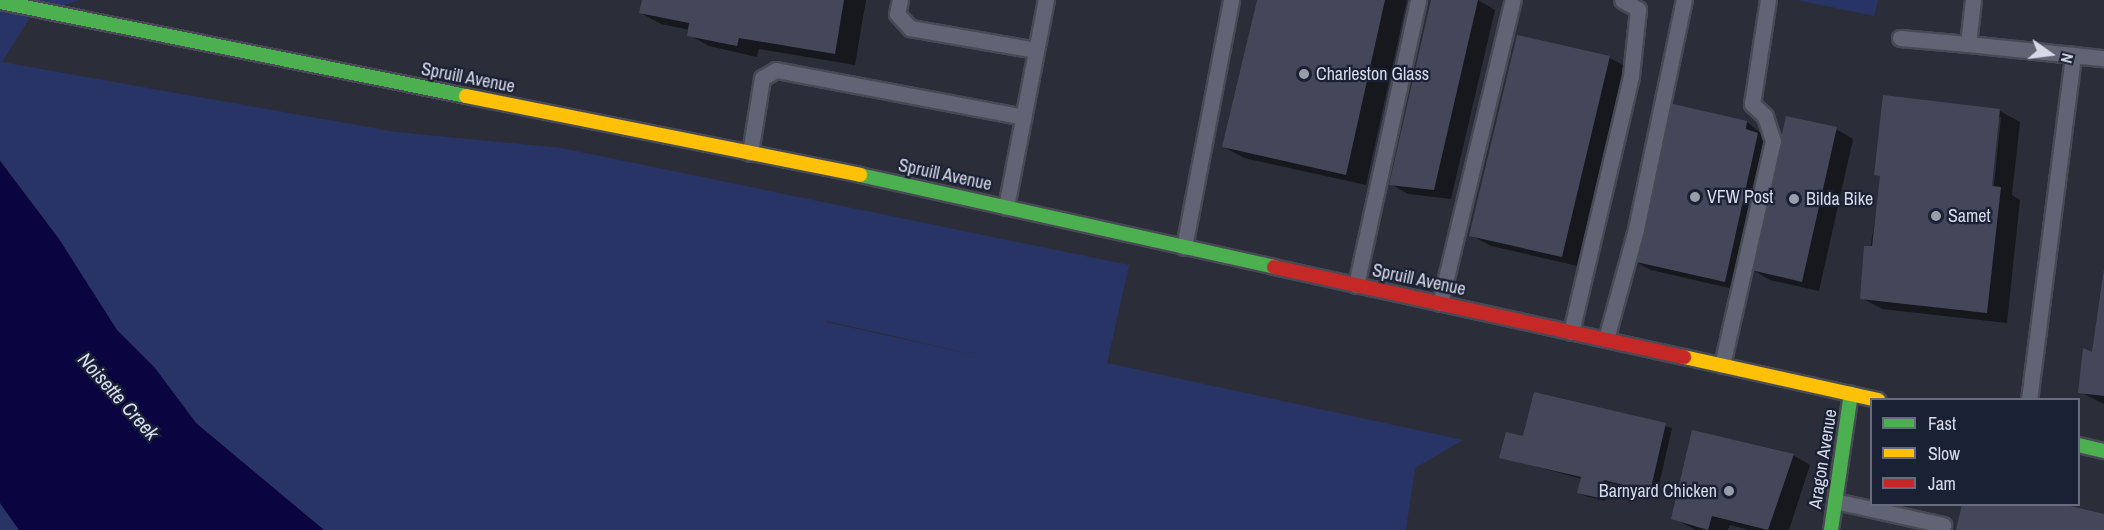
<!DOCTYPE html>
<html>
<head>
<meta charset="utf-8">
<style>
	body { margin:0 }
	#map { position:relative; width:2104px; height:530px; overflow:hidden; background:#2b2e39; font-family:"Archivo Narrow",sans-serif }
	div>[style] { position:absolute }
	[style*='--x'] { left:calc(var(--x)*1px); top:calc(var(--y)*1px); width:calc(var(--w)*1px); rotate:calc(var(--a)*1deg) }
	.green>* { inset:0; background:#293466 }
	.water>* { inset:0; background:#0a0440 }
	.shadow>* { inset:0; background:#0007 }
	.building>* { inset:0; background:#434759 }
	.roads { filter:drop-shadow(2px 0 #474a54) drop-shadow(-2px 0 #474a54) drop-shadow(0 2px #474a54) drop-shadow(0 -2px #474a54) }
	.lane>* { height:15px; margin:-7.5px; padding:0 7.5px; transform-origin:7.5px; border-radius:7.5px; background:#616474 }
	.fast>* { height:14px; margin:-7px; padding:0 7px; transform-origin:7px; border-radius:7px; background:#4caf50 }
	.slow>* { height:14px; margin:-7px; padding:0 7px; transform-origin:7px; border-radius:7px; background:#ffc107 }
	.jam>* { height:14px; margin:-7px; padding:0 7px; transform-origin:7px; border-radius:7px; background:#c62828 }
	.dots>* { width:16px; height:16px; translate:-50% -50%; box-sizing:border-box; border:3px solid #1b2135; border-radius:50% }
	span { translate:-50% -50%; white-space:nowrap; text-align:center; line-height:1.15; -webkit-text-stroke:4.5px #1b2135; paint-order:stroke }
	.poi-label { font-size:18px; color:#d6dae8 }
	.left { translate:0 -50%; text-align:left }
	.right { translate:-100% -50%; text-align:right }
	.street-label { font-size:18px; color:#d6dae8 }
	.water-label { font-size:20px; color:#d7def2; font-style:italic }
	.legend { position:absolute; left:1870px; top:398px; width:210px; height:108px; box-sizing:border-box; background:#1b2135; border:2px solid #666b7d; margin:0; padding:8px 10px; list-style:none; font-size:18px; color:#d6dae8 }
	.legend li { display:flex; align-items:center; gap:12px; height:30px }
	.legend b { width:30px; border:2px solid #666b7d }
	.north { position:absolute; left:2020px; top:24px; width:60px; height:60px; -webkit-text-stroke:4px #1b2135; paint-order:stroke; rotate:104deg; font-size:16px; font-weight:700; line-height:24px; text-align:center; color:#d6dae8 }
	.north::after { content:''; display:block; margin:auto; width:21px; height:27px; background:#d6dae8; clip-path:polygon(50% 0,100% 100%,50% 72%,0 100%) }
</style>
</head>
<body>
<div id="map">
	<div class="green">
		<div style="clip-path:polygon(evenodd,0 0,80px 0,32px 14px,2px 62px,396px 132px,561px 148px,1129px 265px,1107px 363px,1463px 440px,1415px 468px,1406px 530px,324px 530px,196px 423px,155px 368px,117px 330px,59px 239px,0 160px,0 0,826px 321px,885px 334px,988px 358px,826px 322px,826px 321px)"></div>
		<div style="clip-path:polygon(1797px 0,1878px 0,1874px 16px)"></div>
		<div style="clip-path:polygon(0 503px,2px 506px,19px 530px,0 530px)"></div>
	</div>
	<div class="water">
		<div style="clip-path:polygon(0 161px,59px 239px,117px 330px,155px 368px,196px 423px,324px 530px,19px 530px,0 503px)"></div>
	</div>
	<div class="shadow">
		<div style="clip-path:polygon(643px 0,866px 0,855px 65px,759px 49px,757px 57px,709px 46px,689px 35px,690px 30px,661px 24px,641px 13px)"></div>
		<div style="clip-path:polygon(1259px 0,1407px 0,1366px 185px,1244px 158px,1224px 147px)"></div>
		<div style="clip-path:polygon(1432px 0,1478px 0,1495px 10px,1451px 199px,1408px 194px,1391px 184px)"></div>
		<div style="clip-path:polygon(1518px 37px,1610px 58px,1630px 69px,1582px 267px,1491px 246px,1471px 235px)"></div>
		<div style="clip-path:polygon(1670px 105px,1747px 122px,1775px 144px,1742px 291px,1651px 270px,1634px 261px)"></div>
		<div style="clip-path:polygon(evenodd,2000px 111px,2020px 122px,2012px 195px,2020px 200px,2007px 323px,1882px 309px,1862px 298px,1882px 177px,1876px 174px,2000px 111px,1998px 117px,2001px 117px,1993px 194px,1990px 193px,1998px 117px)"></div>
		<div style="clip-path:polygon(1836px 129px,1853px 139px,1819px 291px,1770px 280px,1753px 270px)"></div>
		<div style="clip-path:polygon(2104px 268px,2104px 404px,2080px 392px,2094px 354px)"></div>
		<div style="clip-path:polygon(1535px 393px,1672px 428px,1657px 494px,1610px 483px,1605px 501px,1585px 496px,1579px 493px,1582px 479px,1501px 457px,1524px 438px)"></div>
		<div style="clip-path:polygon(1793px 455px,1810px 465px,1789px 530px,1749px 530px,1730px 525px,1728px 530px,1696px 530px,1673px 518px)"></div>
	</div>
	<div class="building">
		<div style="clip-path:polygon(642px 0,844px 0,835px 54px,739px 38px,737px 46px,687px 36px,689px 23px,639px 13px)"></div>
		<div style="clip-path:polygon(1257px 0,1385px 0,1346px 175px,1222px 147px)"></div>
		<div style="clip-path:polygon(1431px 0,1478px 0,1434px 190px,1389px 185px)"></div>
		<div style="clip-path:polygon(1517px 35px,1610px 56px,1562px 257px,1469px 236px)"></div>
		<div style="clip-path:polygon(1883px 95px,2000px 109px,1992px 186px,2001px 187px,1987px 313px,1860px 299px,1864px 246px,1872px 246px,1880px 176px,1874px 175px)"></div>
		<div style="clip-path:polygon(1669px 103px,1747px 121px,1746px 129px,1758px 133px,1725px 282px,1632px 261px)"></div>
		<div style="clip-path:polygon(1786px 116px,1837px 127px,1802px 282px,1751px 270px)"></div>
		<div style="clip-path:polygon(2104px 268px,2104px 396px,2078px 393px,2083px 348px,2092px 352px)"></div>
		<div style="clip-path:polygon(1534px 392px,1666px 423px,1650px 492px,1604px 480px,1599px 498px,1577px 493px,1581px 477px,1499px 458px,1506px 432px,1523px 436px)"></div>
		<div style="clip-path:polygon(1692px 430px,1794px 454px,1768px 530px,1712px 516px,1708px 530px,1671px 519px)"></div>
		<div style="clip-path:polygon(1962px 504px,2062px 504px,2104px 514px,2104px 530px,1956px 530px)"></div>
	</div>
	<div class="roads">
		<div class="lane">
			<div style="--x:900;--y:0;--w:14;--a:102"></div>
			<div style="--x:897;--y:14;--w:19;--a:47"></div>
			<div style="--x:910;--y:28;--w:128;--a:9.9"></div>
			<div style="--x:1973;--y:0;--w:44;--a:96.5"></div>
			<div style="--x:1968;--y:44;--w:106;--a:6"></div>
			<div style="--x:1900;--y:38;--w:68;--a:5"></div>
			<div style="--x:750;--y:153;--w:76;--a:-80.9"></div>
			<div style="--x:762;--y:78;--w:16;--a:-30"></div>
			<div style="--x:776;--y:70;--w:252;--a:10.7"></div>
			<div style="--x:1006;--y:207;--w:211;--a:-79.1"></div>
			<div style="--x:1184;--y:247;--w:251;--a:-79.2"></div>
			<div style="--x:1356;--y:285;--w:292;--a:-77.7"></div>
			<div style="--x:1440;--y:303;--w:312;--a:-76.5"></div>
			<div style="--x:1571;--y:332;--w:263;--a:-76.8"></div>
			<div style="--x:1631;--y:76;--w:67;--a:-84"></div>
			<div style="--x:1638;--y:9;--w:18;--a:-151"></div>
			<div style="--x:1606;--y:339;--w:114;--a:-74.7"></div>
			<div style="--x:1636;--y:229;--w:234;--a:-78.2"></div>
			<div style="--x:1722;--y:365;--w:230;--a:-77.2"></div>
			<div style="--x:1773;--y:141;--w:26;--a:-108"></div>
			<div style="--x:1765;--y:116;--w:18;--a:-137"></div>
			<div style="--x:1752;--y:104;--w:105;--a:-81.3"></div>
			<div style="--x:2029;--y:400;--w:348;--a:-82.7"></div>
			<div style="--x:2073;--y:55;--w:31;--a:6"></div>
			<div style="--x:1835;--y:501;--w:111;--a:12.5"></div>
		</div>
		<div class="fast">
			<div style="--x:0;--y:2;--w:475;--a:11.4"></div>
			<div style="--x:860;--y:175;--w:424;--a:12.5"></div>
			<div style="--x:2078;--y:445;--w:27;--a:13"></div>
			<div style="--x:1831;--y:530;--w:138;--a:-81.7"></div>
		</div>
		<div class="slow">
			<div style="--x:466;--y:96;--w:402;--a:11.3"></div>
			<div style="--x:1684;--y:357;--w:199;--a:12.5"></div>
		</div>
		<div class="jam">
			<div style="--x:1274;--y:267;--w:420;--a:12.4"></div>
		</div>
	</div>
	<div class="dots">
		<div style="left:1304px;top:74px;background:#9a9eab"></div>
		<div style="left:1695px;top:197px;background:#9a9eab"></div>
		<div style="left:1794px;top:199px;background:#9a9eab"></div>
		<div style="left:1936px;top:216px;background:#9a9eab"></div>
		<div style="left:1729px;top:491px;background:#9a9eab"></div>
	</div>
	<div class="poi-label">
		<span class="left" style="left:1316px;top:74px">Charleston Glass</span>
		<span class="left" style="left:1707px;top:197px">VFW Post</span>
		<span class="left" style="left:1806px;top:199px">Bilda Bike</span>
		<span class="left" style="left:1948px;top:216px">Samet</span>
		<span class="right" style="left:1717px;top:491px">Barnyard Chicken</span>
	</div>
	<div class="street-label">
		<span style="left:468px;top:78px;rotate:11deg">Spruill Avenue</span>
		<span style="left:945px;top:175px;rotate:12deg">Spruill Avenue</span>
		<span style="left:1419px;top:280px;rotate:12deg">Spruill Avenue</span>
		<span style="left:1823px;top:459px;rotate:-81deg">Aragon Avenue</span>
	</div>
	<div class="water-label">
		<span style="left:119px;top:396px;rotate:48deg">Noisette Creek</span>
	</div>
	<ul class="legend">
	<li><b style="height:8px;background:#4caf50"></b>Fast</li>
	<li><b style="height:8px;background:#ffc107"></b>Slow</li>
	<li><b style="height:8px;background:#c62828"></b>Jam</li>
	</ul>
	<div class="north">N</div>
</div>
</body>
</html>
